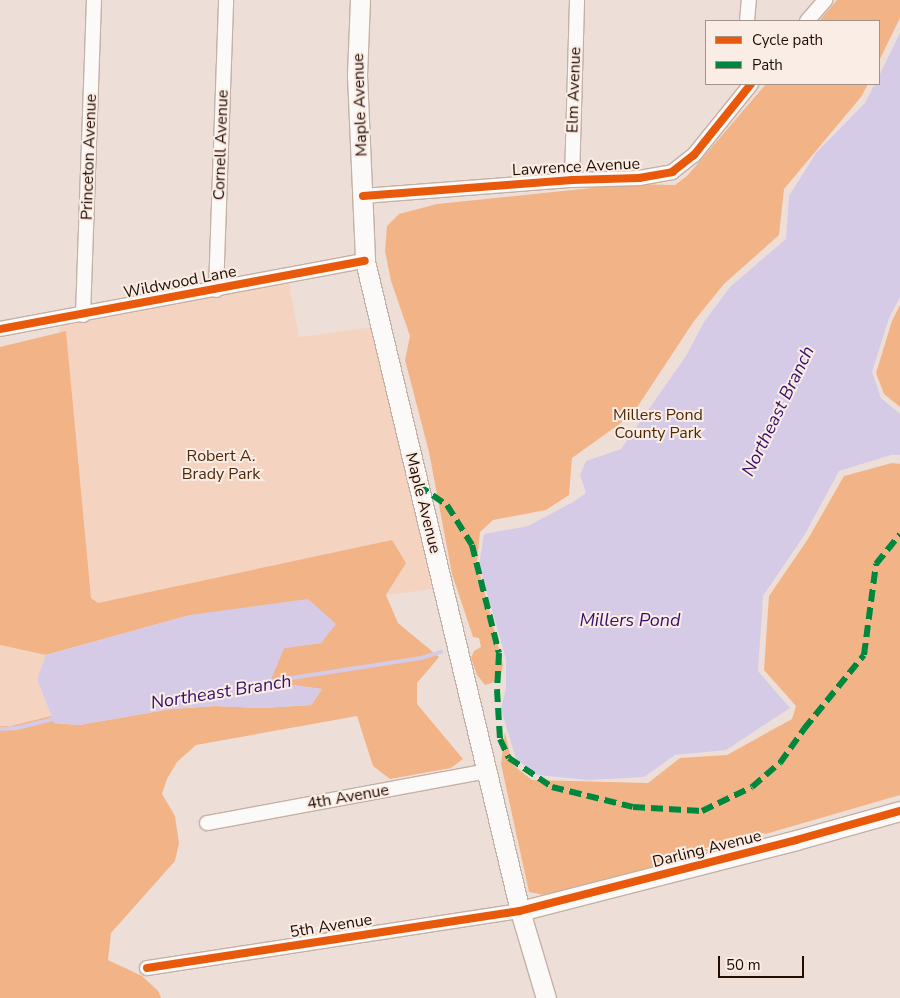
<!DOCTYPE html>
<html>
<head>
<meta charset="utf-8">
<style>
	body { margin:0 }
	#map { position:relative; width:900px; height:998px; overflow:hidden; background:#eddfd7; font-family:"Nunito Sans",sans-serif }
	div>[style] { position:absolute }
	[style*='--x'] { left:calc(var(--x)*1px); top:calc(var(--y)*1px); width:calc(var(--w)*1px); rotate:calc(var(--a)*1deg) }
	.green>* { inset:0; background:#f4d4c0 }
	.forest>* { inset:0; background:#f2b487 }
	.water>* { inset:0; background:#d5cbe7 }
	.stream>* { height:4px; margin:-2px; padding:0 2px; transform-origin:2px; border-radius:2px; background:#d5cbe7 }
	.roads { filter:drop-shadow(1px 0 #c3b1a6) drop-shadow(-1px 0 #c3b1a6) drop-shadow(0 1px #c3b1a6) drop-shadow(0 -1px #c3b1a6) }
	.street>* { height:14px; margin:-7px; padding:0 7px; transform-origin:7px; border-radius:7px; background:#fcfaf9 }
	.secondary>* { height:19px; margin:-9.5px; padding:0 9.5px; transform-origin:9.5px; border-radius:9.5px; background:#fcfaf9 }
	.quiet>* { height:6px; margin-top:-3px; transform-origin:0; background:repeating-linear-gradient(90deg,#00873e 0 12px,transparent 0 18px) }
	.cycleway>* { height:8px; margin:-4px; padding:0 4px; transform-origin:4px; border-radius:4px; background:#e8590c }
	span { translate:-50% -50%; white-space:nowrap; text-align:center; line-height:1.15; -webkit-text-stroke:4px #faede5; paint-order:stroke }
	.street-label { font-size:16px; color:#220c00 }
	.park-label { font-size:16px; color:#4f2808 }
	.water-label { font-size:18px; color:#350e6c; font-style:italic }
	.legend { position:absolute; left:705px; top:20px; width:175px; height:65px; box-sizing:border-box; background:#faede5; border:1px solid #a49389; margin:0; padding:6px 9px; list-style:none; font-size:15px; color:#220c00 }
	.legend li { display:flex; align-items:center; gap:10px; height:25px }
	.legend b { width:25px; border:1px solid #a49389 }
	.scale { position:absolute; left:718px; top:956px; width:86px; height:22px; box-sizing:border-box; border:2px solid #220c00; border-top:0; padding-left:6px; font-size:15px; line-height:18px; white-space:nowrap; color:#220c00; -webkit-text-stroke:4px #faede5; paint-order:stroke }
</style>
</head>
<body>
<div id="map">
	<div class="green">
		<div style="clip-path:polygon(289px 282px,299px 337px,374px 327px,432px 589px,85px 635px,59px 327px)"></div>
		<div style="clip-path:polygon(0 645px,46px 655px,37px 679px,51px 716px,11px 726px,0 726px)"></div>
	</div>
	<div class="forest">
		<div style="clip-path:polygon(837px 0,900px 0,900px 18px,879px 61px,879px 21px,819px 21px)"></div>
		<div style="clip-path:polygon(766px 84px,868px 84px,861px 97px,784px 189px,779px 235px,724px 284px,694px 321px,632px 415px,572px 458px,569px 495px,546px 510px,493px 520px,480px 532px,477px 562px,503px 665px,500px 680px,485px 685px,477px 675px,471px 658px,474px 651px,481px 647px,479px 638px,473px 637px,452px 574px,429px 452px,405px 360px,410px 336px,391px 281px,385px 251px,387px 226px,399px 214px,437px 204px,630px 184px,675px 185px,687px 176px)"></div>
		<div style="clip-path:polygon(900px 305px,900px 407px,884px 394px,876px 373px,892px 321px)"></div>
		<div style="clip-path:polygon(66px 331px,91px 598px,98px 603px,392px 540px,406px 563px,386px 595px,398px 623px,439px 657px,417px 683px,417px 704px,463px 759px,451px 768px,390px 779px,373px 766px,357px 716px,196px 745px,177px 762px,167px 779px,162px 794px,175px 816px,179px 843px,175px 861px,111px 933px,108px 960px,142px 976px,159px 992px,161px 998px,0 998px,0 726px,11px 726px,51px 716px,54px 723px,79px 725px,171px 709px,215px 706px,263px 708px,311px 705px,322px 689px,269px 682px,284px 648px,321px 643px,190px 615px,46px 655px,0 645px,0 347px)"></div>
		<div style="clip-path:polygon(892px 463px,900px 464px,900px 795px,568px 891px,544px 895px,529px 892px,501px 764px,505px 732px,512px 764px,532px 780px,648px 783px,680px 758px,727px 755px,792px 719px,796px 706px,764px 670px,769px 596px,808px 539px,844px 476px)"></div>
	</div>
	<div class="water">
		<div style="clip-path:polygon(900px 33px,900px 297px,889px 318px,872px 372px,881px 398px,900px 414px,900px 455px,891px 455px,839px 471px,805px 534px,763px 596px,758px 671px,790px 708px,726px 750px,675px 755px,644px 777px,588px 780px,537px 775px,516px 759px,501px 709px,506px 688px,506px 659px,479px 565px,484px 534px,528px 526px,573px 502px,586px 493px,580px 475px,586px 461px,621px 449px,686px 356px,704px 322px,730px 287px,786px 239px,789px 196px,816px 153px,865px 103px,875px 84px,879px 84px,879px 76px)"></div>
		<div style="clip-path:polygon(308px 599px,336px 624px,321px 643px,284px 648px,270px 682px,322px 689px,311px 705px,263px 708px,215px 706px,171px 709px,79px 725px,54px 723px,37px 679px,46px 655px,190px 615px)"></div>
	</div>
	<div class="stream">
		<div style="--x:266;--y:682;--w:157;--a:-8.8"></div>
		<div style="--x:421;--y:658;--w:21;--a:-17"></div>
		<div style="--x:0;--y:729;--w:17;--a:-3"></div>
		<div style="--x:17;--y:728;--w:41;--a:-14"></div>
	</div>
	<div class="roads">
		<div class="street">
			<div style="--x:747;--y:21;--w:21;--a:-85"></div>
			<div style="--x:807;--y:21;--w:28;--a:-49"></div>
			<div style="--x:572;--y:180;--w:180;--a:-88.4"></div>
			<div style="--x:363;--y:196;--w:210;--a:-4.4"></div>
			<div style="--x:572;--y:180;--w:67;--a:-1.7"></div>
			<div style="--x:639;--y:178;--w:34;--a:-10"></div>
			<div style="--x:672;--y:172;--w:28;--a:-38"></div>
			<div style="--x:694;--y:155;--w:91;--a:-51.2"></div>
			<div style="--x:216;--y:290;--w:290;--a:-88"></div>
			<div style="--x:83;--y:315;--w:315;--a:-88"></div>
			<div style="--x:0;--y:329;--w:371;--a:-10.6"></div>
			<div style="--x:207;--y:823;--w:286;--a:-10.5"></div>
			<div style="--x:147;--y:968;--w:377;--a:-8.7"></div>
		</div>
		<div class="secondary">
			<div style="--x:360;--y:0;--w:75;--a:92.3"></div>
			<div style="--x:357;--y:75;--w:186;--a:87.5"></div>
			<div style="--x:365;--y:261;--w:668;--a:76.59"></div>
			<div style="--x:520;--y:911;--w:91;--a:73.4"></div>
			<div style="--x:520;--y:911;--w:285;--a:-14.4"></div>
			<div style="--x:796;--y:840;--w:108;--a:-15.6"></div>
		</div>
	</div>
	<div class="quiet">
		<div style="--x:418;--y:485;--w:35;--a:35"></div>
		<div style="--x:447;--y:505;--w:47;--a:58"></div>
		<div style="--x:472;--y:545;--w:111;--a:76"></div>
		<div style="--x:499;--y:653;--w:37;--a:93"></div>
		<div style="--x:497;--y:690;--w:49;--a:86.5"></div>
		<div style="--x:500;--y:739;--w:21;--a:65"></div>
		<div style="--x:509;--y:758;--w:52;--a:34"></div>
		<div style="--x:552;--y:787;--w:83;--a:13.9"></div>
		<div style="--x:633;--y:807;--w:69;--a:3.3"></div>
		<div style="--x:702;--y:811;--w:55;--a:-25.6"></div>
		<div style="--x:752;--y:787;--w:37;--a:-41"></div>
		<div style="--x:780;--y:763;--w:42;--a:-54.8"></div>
		<div style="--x:804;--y:729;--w:95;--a:-51"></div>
		<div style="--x:864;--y:655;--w:92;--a:-82.5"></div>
		<div style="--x:876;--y:564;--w:38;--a:-51"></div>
	</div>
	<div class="cycleway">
		<div style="--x:363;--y:196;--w:210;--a:-4.4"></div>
		<div style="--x:572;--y:180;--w:67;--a:-1.7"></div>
		<div style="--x:639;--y:178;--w:34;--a:-10"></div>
		<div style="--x:672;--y:172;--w:28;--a:-38"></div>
		<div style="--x:694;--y:155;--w:91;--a:-51.2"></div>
		<div style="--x:0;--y:329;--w:371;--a:-10.6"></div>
		<div style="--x:147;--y:968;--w:377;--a:-8.7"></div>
		<div style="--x:520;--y:911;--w:285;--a:-14.4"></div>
		<div style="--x:796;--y:840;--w:108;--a:-15.6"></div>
	</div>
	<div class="street-label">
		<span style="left:574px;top:90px;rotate:-88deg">Elm Avenue</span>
		<span style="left:360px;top:105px;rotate:-92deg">Maple Avenue</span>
		<span style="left:221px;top:145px;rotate:-88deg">Cornell Avenue</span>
		<span style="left:89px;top:157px;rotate:-88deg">Princeton Avenue</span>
		<span style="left:576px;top:167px;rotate:-3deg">Lawrence Avenue</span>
		<span style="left:180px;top:282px;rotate:-11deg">Wildwood Lane</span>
		<span style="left:423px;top:503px;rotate:76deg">Maple Avenue</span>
		<span style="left:348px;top:797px;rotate:-10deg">4th Avenue</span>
		<span style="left:707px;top:849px;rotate:-14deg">Darling Avenue</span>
		<span style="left:331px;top:926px;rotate:-9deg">5th Avenue</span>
	</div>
	<div class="park-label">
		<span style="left:658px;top:424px">Millers Pond<br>County Park</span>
		<span style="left:221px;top:465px">Robert A.<br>Brady Park</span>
	</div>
	<div class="water-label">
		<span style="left:778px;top:411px;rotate:-64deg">Northeast Branch</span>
		<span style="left:630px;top:620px">Millers Pond</span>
		<span style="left:221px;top:692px;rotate:-9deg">Northeast Branch</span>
	</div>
	<ul class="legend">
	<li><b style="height:6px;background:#e8590c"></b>Cycle path</li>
	<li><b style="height:6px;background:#00873e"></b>Path</li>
	</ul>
	<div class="scale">50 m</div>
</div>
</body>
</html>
